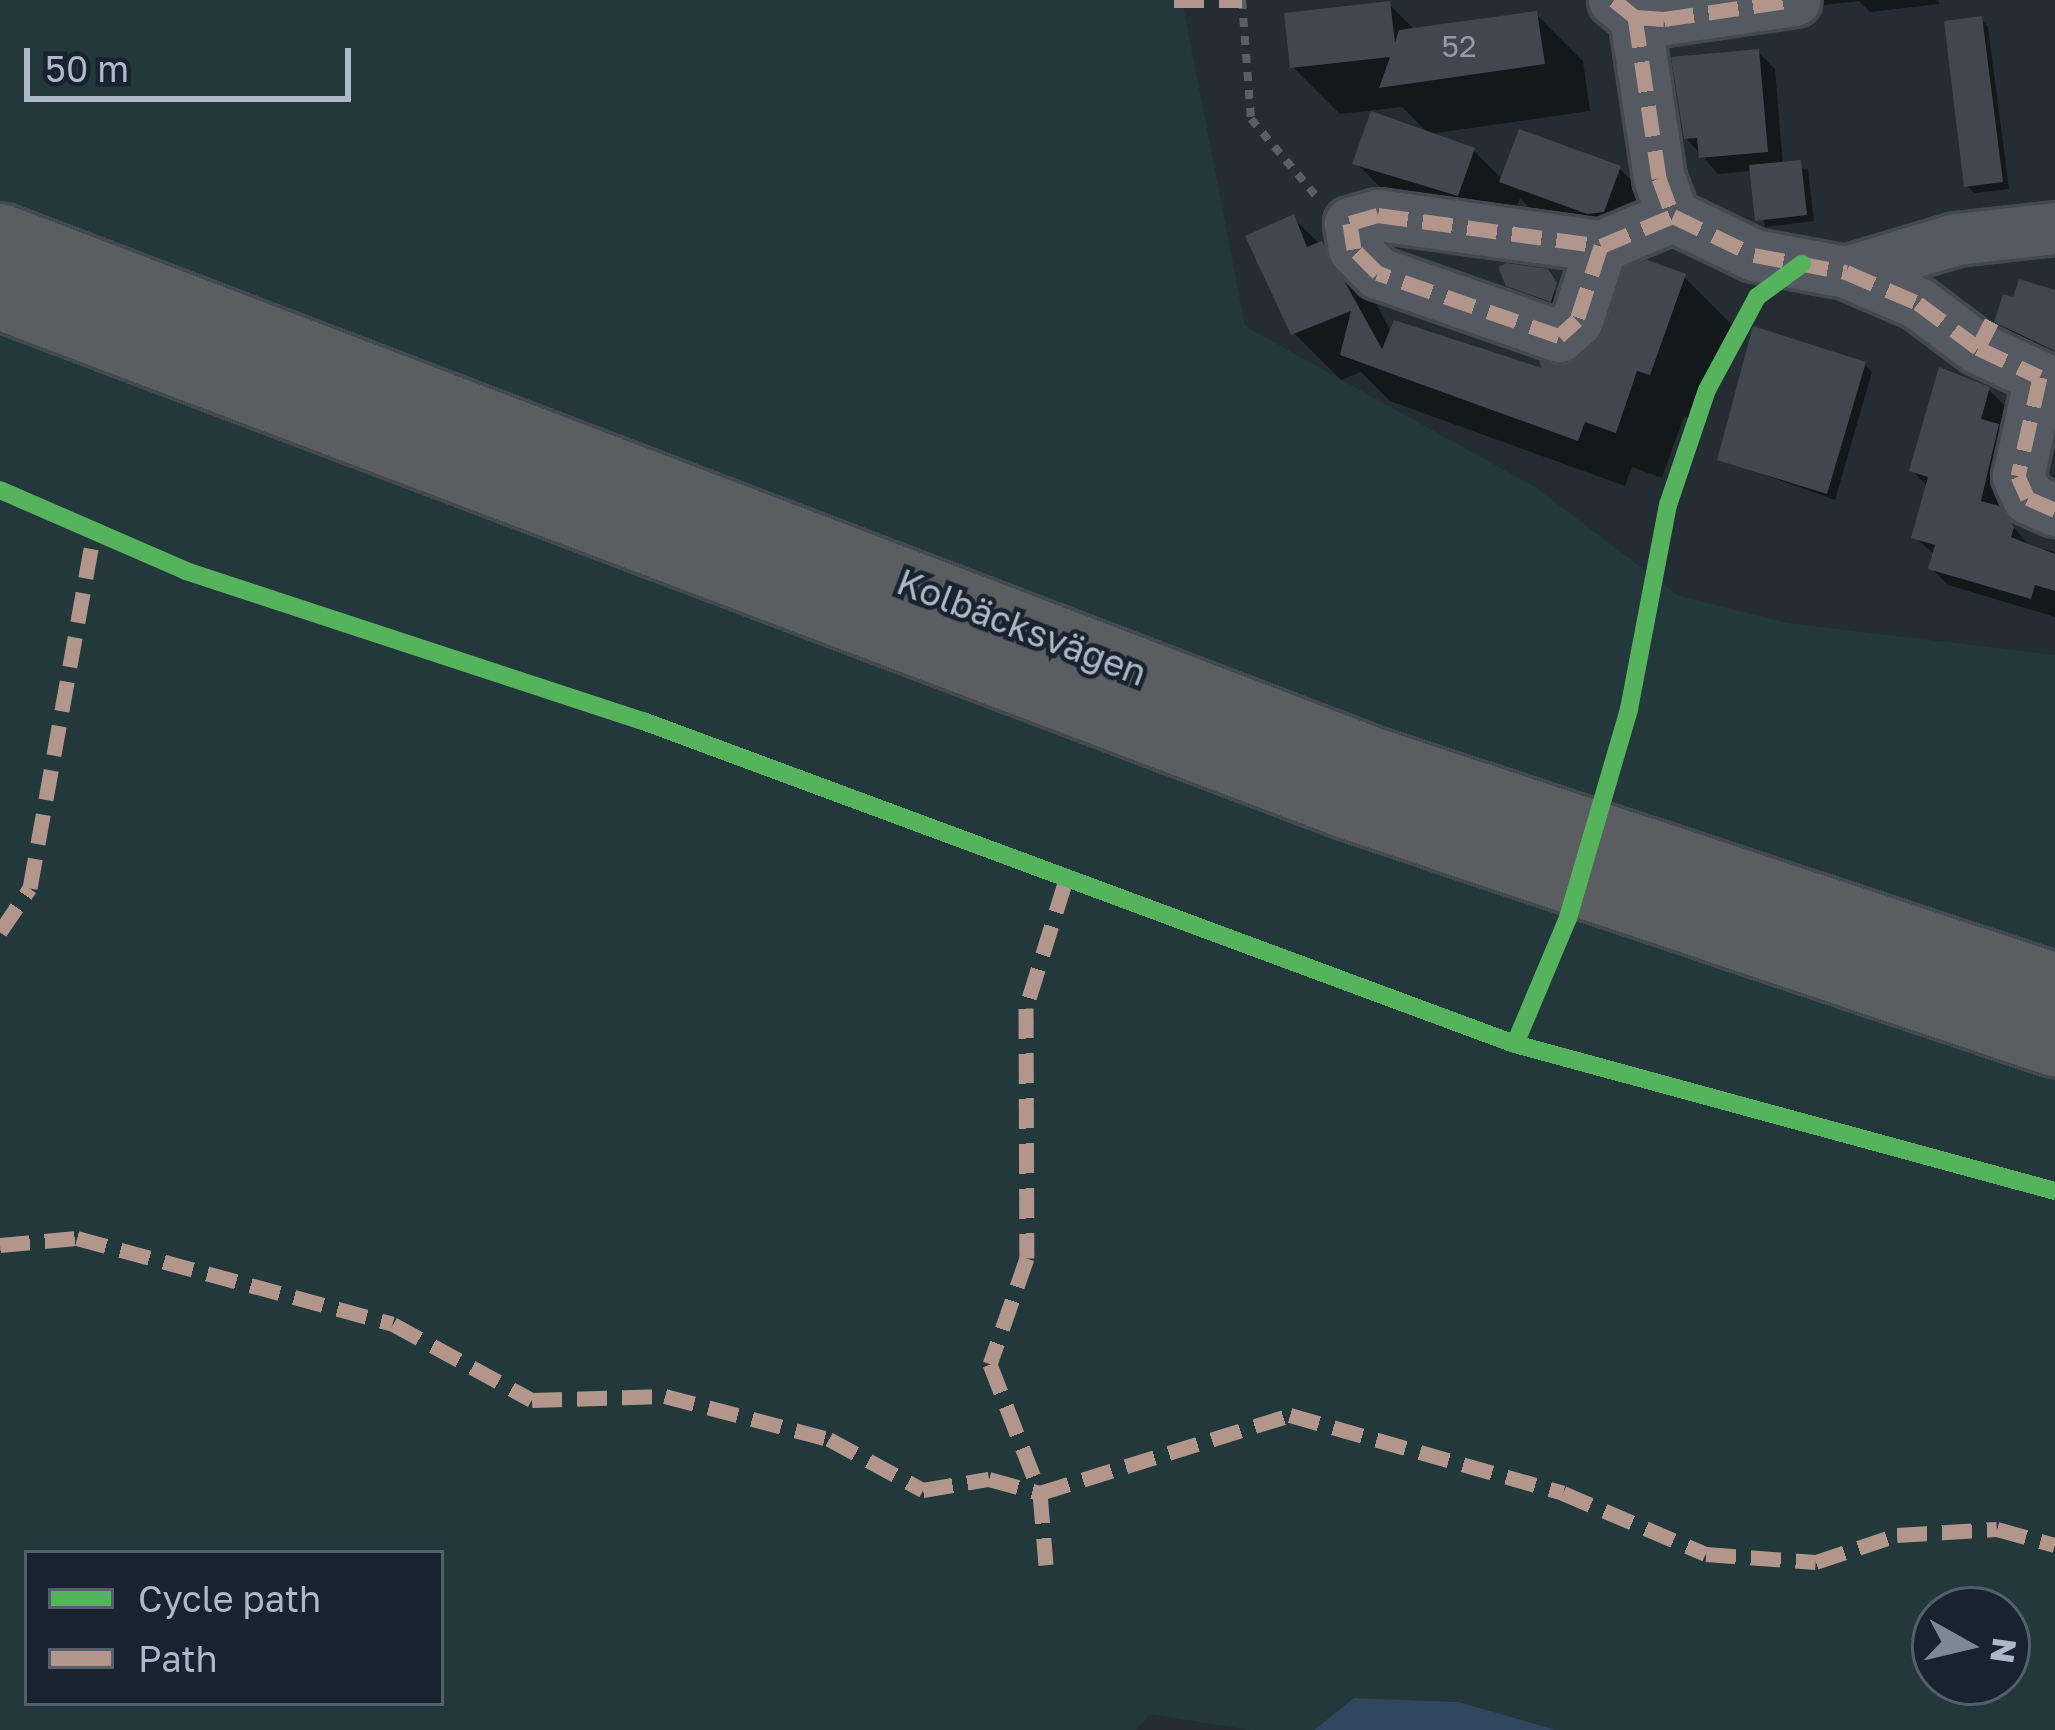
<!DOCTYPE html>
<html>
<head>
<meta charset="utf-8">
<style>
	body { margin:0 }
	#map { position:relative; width:2055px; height:1730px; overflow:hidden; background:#252d34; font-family:"Golos Text",sans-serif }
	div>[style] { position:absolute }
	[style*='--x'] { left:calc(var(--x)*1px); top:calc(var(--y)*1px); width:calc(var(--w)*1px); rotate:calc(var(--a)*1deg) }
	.green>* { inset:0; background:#22383a }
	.water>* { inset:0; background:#31475f }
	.shadow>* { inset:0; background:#0007 }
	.building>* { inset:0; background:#40474e }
	.path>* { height:8px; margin-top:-4px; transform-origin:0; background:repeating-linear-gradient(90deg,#585f66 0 9px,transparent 0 18px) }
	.roads { filter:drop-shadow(3px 0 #43494f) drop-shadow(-3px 0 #43494f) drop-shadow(0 3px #43494f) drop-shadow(0 -3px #43494f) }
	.minor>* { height:51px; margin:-25.5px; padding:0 25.5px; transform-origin:25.5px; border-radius:25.5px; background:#555a62 }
	.highway>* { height:66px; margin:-33px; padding:0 33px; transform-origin:33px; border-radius:33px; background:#5b5e61 }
	.quiet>* { height:15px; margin-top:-7.5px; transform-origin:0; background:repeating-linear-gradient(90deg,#b2968c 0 30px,transparent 0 45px) }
	.cycleway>* { height:18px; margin:-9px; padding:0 9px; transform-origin:9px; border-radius:9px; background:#56b35d }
	span { translate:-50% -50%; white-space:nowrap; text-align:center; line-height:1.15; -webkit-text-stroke:9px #19232f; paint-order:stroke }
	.number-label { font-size:30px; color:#929ca9 }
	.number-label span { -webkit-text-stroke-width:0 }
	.street-label { font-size:36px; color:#aeb9c7 }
	.legend { position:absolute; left:24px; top:1550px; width:420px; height:156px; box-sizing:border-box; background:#19232f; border:3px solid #555f6c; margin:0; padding:15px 21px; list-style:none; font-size:36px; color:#aeb9c7 }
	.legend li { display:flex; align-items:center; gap:24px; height:60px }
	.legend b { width:60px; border:3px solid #555f6c }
	.north { position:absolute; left:1911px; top:1586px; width:120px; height:120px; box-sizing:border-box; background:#19232f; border:3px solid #555f6c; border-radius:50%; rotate:98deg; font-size:33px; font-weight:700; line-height:48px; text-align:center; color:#aeb9c7 }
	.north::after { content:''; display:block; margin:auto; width:42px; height:54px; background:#7e8894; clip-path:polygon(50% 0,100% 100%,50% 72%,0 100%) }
	.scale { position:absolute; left:24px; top:48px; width:327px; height:54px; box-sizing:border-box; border:6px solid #aeb9c7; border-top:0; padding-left:15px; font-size:36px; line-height:42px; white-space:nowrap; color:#aeb9c7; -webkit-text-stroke:9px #19232f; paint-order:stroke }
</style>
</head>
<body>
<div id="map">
	<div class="green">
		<div style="clip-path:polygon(evenodd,0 0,1182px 0,1245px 326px,1535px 487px,1679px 596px,1787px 623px,2055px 655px,2055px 1730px,1556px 1730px,1459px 1702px,1355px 1698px,1314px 1730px,1249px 1730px,1150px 1714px,1136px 1730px,0 1730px,0 0,27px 1553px,441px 1553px,441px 1703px,27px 1703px,27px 1553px,0 0,1935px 1610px,2007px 1610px,2007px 1682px,1935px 1682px,1935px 1610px)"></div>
	</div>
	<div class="water">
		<div style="clip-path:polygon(1354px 1698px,1459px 1702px,1556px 1730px,1314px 1730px)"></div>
	</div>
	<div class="shadow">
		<div style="clip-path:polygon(1780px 0,1938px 0,1939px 4px,1870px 12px,1859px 1px,1790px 9px)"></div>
		<div style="clip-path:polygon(1389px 4px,1416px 31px,1536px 14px,1583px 61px,1590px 111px,1429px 134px,1402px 107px,1340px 114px,1293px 67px)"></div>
		<div style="clip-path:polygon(1981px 19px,1988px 27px,2009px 189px,1975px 193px,1967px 186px)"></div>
		<div style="clip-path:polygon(1758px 52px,1775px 69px,1783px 165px,1808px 170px,1814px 221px,1765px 227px,1752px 171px,1718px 174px,1686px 138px)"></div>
		<div style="clip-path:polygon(1474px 151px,1503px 180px,1620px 169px,1667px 216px,1650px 258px,1550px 228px,1520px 198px,1505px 241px,1403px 210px,1356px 163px)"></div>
		<div style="clip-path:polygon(1293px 218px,1369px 291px,1392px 333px,1548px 373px,1567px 368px,1684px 277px,1731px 324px,1697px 420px,1684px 416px,1662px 478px,1632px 467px,1625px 486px,1390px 401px,1361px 372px,1341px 380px,1294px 333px)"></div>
		<div style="clip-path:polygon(1554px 280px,1557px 307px,1508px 284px)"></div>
		<div style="clip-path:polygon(2055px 294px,2055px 360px,1997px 322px,2015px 301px)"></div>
		<div style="clip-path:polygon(1864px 364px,1872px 372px,1835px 500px,1720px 459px)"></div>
		<div style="clip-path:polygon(1988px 389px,2005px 406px,1999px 428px,2014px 443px,1999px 510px,2029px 545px,2055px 552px,2055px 617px,1948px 585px,1931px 568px,1935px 555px,1914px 537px,1928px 487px,1912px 470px)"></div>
	</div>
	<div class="building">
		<div style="clip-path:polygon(1390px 1px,1395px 43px,1399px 30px,1537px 11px,1545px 64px,1379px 88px,1390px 57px,1290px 68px,1284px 13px)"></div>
		<div style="clip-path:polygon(1982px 16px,2003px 182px,1964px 187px,1944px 21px)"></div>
		<div style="clip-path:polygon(1759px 49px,1768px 152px,1699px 158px,1697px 138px,1684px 139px,1671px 57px)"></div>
		<div style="clip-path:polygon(1371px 111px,1475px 148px,1458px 196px,1352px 164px)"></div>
		<div style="clip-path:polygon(1519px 129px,1621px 166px,1604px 212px,1587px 214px,1499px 182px)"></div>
		<div style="clip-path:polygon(1801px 160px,1807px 215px,1755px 221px,1749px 165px)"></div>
		<div style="clip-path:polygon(1294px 214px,1307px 247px,1322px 241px,1382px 349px,1394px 320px,1542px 368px,1539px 361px,1566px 365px,1605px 330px,1625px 268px,1647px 260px,1686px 274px,1650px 375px,1637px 371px,1616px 433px,1585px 422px,1578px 441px,1340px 355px,1351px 311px,1291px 335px,1245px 236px)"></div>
		<div style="clip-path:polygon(1506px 263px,1548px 269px,1557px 283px,1551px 302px,1506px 286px,1498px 267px)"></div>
		<div style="clip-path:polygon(2019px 279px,2055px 290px,2055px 351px,1994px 322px,2003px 294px,2013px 297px)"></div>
		<div style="clip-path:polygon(1753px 326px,1866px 362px,1827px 494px,1717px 460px)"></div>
		<div style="clip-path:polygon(1939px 367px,1990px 387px,1981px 419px,1999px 424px,1981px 501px,1999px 506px,2014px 527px,2011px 537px,2055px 554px,2055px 591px,2035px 585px,2031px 599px,1928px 569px,1935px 545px,1911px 538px,1928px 477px,1909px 471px)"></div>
	</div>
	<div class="path">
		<div style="--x:1242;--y:0;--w:119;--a:85.7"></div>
		<div style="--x:1251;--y:119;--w:101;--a:49.8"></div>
	</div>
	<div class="roads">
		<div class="minor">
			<div style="--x:1614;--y:0;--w:27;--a:39"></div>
			<div style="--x:1635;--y:17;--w:29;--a:4"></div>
			<div style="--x:1664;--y:19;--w:132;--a:-8.3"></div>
			<div style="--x:1635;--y:17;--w:163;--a:81.5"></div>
			<div style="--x:1659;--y:178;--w:40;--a:69.8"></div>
			<div style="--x:1673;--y:216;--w:90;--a:25.7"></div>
			<div style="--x:1754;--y:255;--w:94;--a:10.5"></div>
			<div style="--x:1846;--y:272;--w:78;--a:23.3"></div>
			<div style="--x:1918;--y:303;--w:75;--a:36.9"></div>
			<div style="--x:1978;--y:348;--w:68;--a:25.1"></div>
			<div style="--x:2040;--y:377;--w:101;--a:102.5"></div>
			<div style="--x:2018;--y:476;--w:24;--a:66"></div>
			<div style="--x:2028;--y:498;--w:30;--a:24"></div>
			<div style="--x:1601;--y:246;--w:78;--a:108"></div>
			<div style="--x:1577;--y:320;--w:24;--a:138"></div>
			<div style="--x:1559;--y:336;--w:192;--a:-160.8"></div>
			<div style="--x:1378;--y:273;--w:34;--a:-135"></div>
			<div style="--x:1354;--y:249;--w:26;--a:-99"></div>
			<div style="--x:1350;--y:223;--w:29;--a:-16"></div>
			<div style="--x:1378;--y:215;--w:225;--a:7.9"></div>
			<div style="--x:1601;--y:246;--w:78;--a:-22.6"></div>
			<div style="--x:1846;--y:272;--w:115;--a:-16.7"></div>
			<div style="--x:1956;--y:239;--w:100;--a:-6.3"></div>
		</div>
		<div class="highway">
			<div style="--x:0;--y:237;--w:1470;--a:20.89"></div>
			<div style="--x:1373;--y:761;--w:718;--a:18.33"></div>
			<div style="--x:0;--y:296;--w:1442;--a:20.71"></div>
			<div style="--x:1349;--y:806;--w:745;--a:18.56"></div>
		</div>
	</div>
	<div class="quiet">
		<div style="--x:1174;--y:0;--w:68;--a:0"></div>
		<div style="--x:1614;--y:0;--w:27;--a:39"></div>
		<div style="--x:1635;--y:17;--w:29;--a:4"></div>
		<div style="--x:1664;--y:19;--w:132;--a:-8.3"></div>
		<div style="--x:1635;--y:17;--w:163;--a:81.5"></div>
		<div style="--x:1659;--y:178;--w:40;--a:69.8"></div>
		<div style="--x:1673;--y:216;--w:90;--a:25.7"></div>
		<div style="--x:1754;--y:255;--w:94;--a:10.5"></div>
		<div style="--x:1846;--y:272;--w:78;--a:23.3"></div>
		<div style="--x:1918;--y:303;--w:75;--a:36.9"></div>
		<div style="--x:1978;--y:348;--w:68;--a:25.1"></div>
		<div style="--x:2040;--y:377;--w:101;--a:102.5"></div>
		<div style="--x:2018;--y:476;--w:24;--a:66"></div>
		<div style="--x:2028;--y:498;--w:30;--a:24"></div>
		<div style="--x:1601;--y:246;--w:78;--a:108"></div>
		<div style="--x:1577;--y:320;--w:24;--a:138"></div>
		<div style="--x:1559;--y:336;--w:192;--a:-160.8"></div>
		<div style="--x:1378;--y:273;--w:34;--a:-135"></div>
		<div style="--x:1354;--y:249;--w:26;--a:-99"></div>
		<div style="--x:1350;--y:223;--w:29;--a:-16"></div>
		<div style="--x:1378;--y:215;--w:225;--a:7.9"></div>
		<div style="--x:1601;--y:246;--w:78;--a:-22.6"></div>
		<div style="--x:1978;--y:348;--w:44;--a:-62.9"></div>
		<div style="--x:1065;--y:883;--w:131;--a:107.3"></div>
		<div style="--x:1026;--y:1008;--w:250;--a:89.8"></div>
		<div style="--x:1027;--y:1258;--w:112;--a:109.2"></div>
		<div style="--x:990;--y:1364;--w:138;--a:68.8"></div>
		<div style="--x:1040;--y:1493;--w:262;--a:-17.3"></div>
		<div style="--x:1290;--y:1415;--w:284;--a:15.9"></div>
		<div style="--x:1563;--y:1493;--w:155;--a:23.1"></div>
		<div style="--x:1706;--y:1554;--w:110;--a:4.2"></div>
		<div style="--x:1816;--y:1562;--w:85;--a:-18.4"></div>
		<div style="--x:1897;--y:1535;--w:100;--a:-3.4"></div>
		<div style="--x:1997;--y:1529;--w:60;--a:15.4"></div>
		<div style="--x:0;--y:932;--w:53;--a:-55.7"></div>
		<div style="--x:30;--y:888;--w:363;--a:-79.8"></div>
		<div style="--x:0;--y:1245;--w:77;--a:-5.2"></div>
		<div style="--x:77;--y:1238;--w:327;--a:15.2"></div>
		<div style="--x:393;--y:1324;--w:158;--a:28.7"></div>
		<div style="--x:532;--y:1400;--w:133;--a:-1.7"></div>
		<div style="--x:665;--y:1396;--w:170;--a:14.7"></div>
		<div style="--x:829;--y:1439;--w:107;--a:28.5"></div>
		<div style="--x:923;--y:1490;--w:67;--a:-9.5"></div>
		<div style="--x:989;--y:1479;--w:53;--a:15.4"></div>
		<div style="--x:1040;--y:1493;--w:72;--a:85.2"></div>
	</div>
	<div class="cycleway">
		<div style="--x:0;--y:490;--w:203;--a:23.5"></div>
		<div style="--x:186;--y:571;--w:481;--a:18.2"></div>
		<div style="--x:643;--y:721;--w:930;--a:20.33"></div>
		<div style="--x:1515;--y:1044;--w:560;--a:15.23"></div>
		<div style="--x:1515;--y:1044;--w:137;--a:-67.2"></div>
		<div style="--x:1568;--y:918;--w:218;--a:-73.7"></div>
		<div style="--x:1629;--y:709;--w:208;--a:-79.2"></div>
		<div style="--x:1668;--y:505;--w:121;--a:-71.3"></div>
		<div style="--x:1707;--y:390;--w:106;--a:-61.7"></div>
		<div style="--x:1757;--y:297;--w:56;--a:-36.3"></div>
	</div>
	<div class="number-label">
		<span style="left:1459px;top:46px">52</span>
	</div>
	<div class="street-label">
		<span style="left:1022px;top:627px;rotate:21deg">Kolbäcksvägen</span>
	</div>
	<ul class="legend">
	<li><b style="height:15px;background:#56b35d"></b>Cycle path</li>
	<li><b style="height:15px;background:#b2968c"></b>Path</li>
	</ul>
	<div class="north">N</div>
	<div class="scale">50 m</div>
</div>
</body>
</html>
